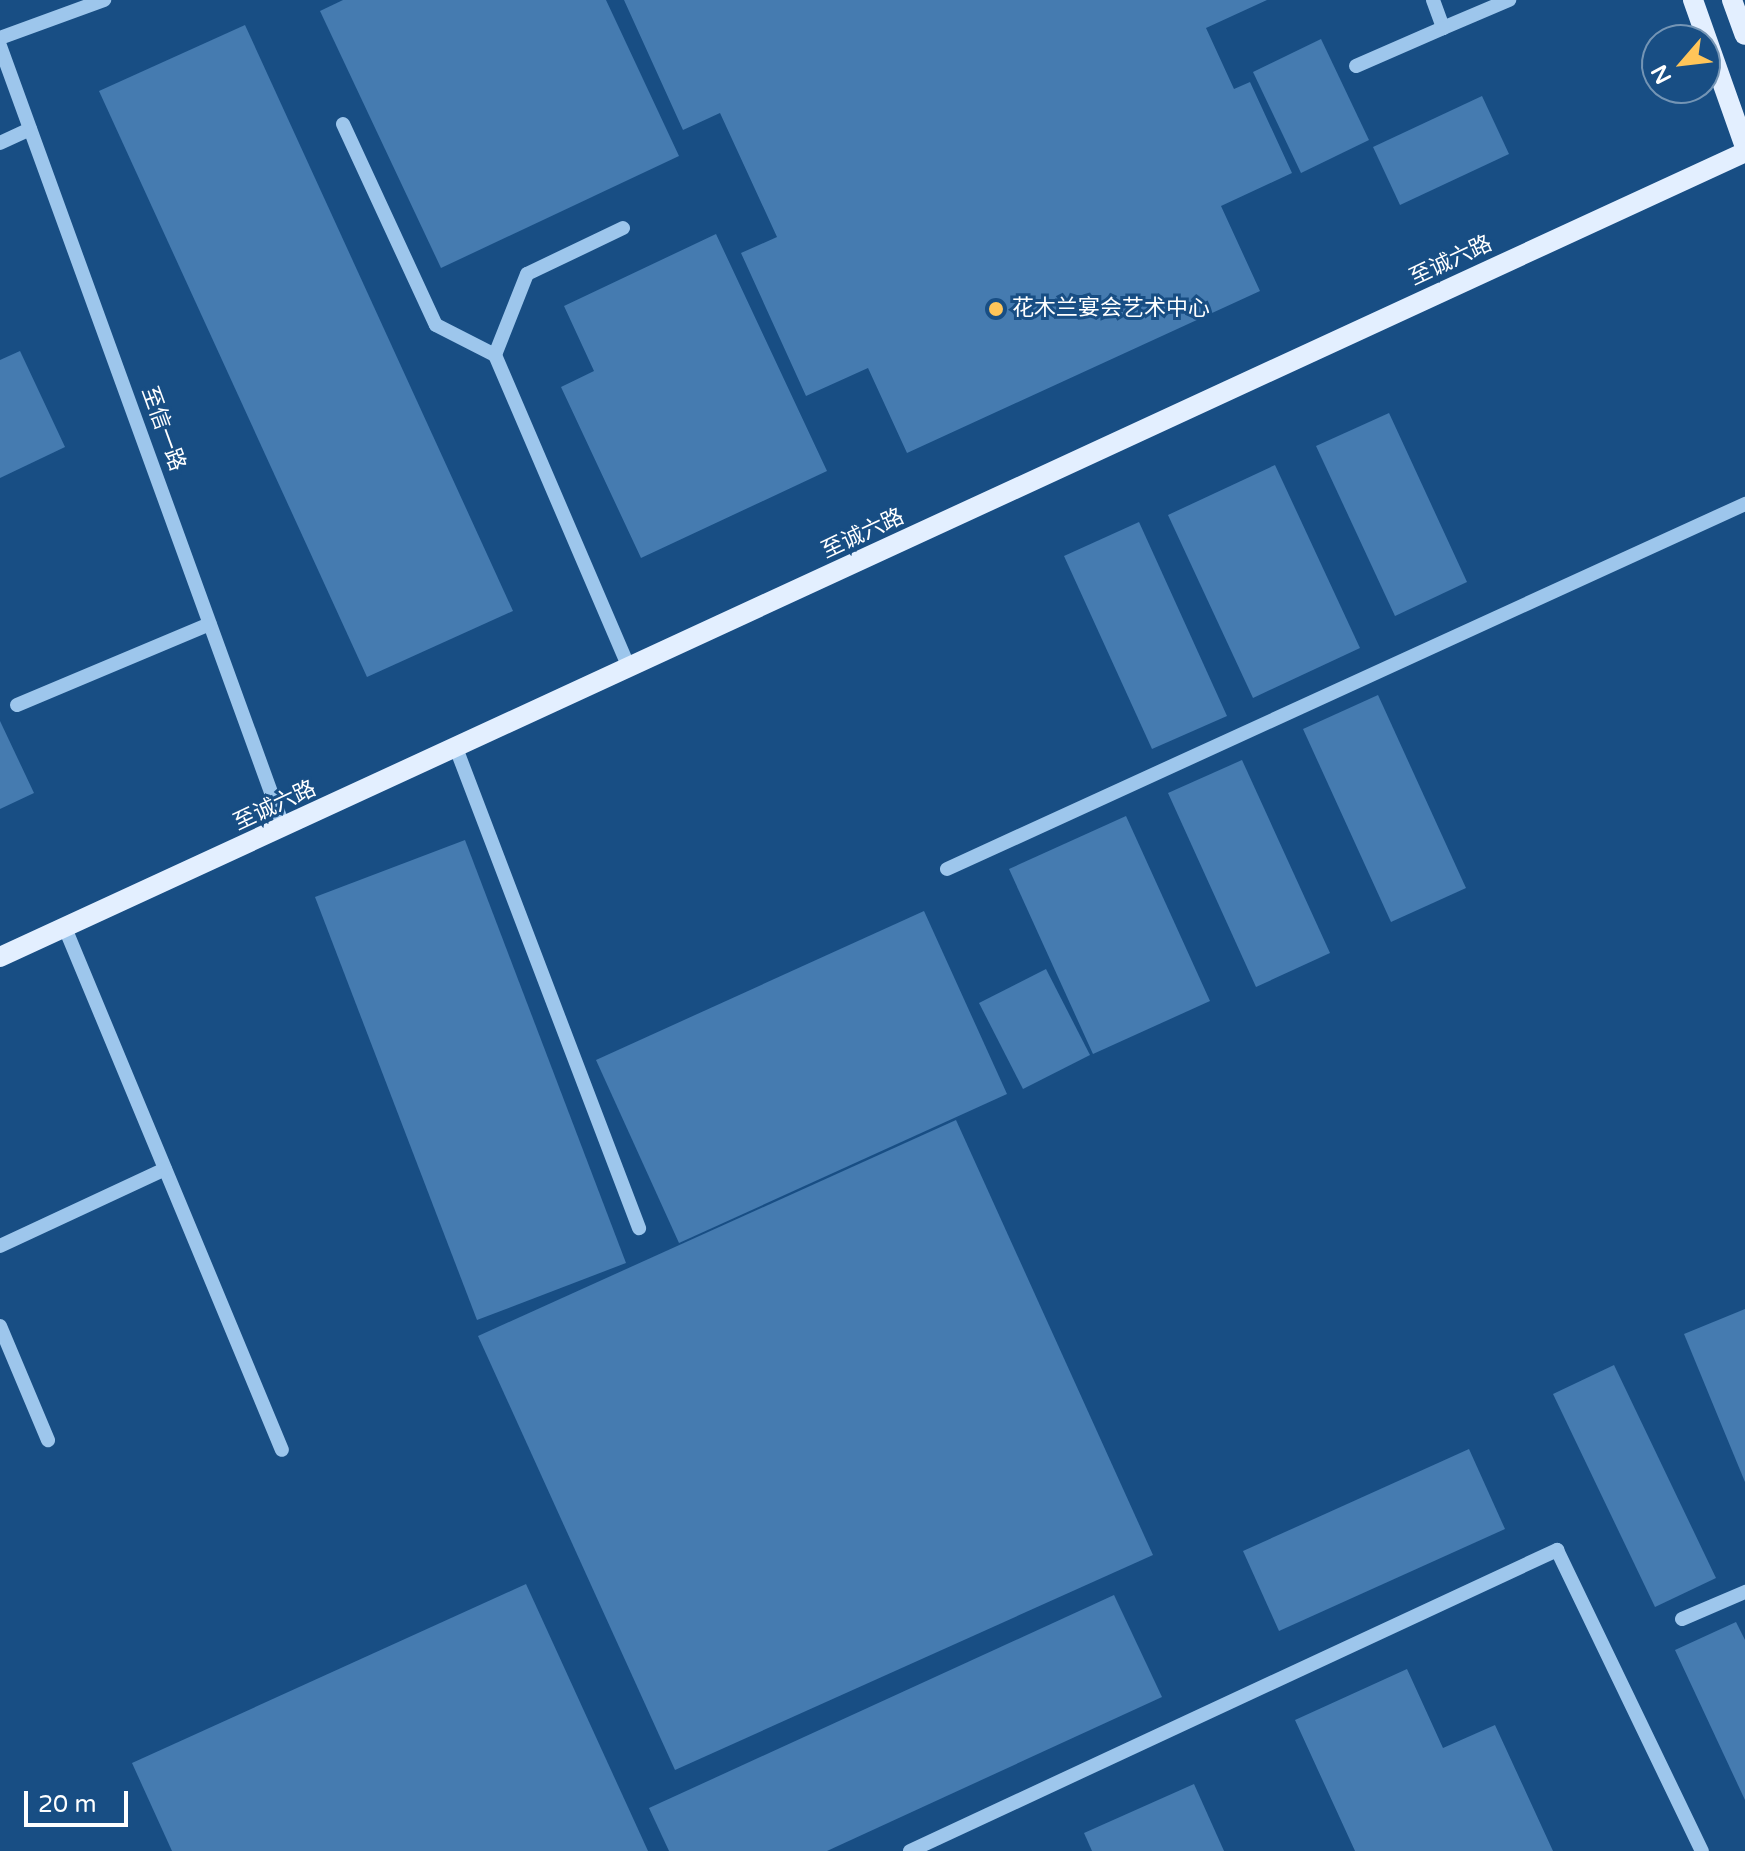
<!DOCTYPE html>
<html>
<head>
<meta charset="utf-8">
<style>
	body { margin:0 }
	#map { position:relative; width:1745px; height:1851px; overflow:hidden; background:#184e84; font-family:"Varela Round","Noto Sans SC",sans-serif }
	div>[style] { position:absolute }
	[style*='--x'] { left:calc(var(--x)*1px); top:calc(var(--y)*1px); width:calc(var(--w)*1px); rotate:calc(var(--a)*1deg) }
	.building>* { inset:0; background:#457bb0 }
	.minor>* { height:14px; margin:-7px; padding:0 7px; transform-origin:7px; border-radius:7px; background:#9dc6ec }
	.major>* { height:20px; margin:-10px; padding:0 10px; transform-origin:10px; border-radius:10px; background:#e3efff }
	.dots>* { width:22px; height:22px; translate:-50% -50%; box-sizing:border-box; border:4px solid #184e84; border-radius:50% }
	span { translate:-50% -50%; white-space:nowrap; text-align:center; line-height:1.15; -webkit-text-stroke:6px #184e84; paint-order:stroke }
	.street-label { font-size:22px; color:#fff }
	.poi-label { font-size:22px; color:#fff }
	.left { translate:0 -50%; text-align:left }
	.north { position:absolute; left:1641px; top:24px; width:80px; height:80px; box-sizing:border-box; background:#184e84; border:2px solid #7495b5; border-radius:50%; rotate:242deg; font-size:22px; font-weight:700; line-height:32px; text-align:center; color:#fff }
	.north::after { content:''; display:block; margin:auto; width:28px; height:36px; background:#ffc559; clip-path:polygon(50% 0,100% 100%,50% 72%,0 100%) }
	.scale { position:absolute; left:24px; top:1791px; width:104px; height:36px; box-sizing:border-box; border:4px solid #fff; border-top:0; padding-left:10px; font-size:24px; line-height:28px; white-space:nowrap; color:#fff; -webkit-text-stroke:6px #184e84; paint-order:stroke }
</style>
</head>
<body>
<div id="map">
	<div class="building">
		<div style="clip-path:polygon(343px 0,606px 0,679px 156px,441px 268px,320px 11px)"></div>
		<div style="clip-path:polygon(624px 0,1267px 0,1206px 28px,1234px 89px,1250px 82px,1292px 173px,1221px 206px,1260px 291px,907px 453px,868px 368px,806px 396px,741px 253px,777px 237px,720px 113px,683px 130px)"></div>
		<div style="clip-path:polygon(245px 25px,513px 611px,367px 677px,99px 91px)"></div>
		<div style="clip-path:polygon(1321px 39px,1369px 140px,1301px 173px,1253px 72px)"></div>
		<div style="clip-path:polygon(1482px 96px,1509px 154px,1400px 205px,1373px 147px)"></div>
		<div style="clip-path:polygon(716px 234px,827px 471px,641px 558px,561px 387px,594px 371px,564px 306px)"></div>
		<div style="clip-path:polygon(20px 351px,65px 447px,0 478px,0 360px)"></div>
		<div style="clip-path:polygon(1389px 413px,1467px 582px,1395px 616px,1316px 446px)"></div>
		<div style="clip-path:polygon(1275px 465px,1360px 648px,1253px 698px,1168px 515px)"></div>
		<div style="clip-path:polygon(1139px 522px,1227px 716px,1152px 749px,1064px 556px)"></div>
		<div style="clip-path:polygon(1378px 695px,1466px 888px,1391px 922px,1303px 729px)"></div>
		<div style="clip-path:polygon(0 721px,34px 793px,0 809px)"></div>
		<div style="clip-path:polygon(1242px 760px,1330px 953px,1256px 987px,1168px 793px)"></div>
		<div style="clip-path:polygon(1126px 816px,1210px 1001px,1093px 1054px,1009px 869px)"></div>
		<div style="clip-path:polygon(465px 840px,626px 1263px,477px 1320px,315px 897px)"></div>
		<div style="clip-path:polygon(924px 911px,1007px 1094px,679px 1243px,596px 1060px)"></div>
		<div style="clip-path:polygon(1046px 969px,1090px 1055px,1023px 1089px,979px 1003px)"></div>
		<div style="clip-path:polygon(956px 1120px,1153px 1555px,675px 1770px,478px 1336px)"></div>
		<div style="clip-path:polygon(1745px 1309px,1745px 1482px,1684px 1334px)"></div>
		<div style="clip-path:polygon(1614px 1365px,1716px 1578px,1655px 1607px,1553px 1394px)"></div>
		<div style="clip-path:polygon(1469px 1449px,1505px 1529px,1279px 1631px,1243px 1551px)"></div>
		<div style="clip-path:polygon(526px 1584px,648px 1851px,172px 1851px,132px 1763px)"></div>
		<div style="clip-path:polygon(1114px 1595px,1162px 1697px,827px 1851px,669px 1851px,649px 1808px)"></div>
		<div style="clip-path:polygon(1736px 1622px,1745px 1640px,1745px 1800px,1675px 1650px)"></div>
		<div style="clip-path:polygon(1407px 1669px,1443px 1748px,1495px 1725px,1553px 1851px,1355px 1851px,1295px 1720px)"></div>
		<div style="clip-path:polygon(1194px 1784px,1224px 1851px,1092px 1851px,1084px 1833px)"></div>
	</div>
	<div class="minor">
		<div style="--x:1433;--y:0;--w:30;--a:70"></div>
		<div style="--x:1443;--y:28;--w:72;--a:-23"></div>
		<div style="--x:0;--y:38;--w:111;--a:-20.1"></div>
		<div style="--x:0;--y:46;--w:832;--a:70.04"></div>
		<div style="--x:1356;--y:66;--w:95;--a:-23.6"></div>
		<div style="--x:343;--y:124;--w:221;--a:65.2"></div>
		<div style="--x:436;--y:325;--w:66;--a:27"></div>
		<div style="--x:0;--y:143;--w:33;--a:-25"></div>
		<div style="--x:623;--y:228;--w:106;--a:154.4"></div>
		<div style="--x:527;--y:274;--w:87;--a:111.6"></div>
		<div style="--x:495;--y:355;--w:340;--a:66.8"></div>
		<div style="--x:17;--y:705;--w:209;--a:-22.8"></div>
		<div style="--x:456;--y:748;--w:514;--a:69.13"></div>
		<div style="--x:947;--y:869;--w:878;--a:-24.58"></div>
		<div style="--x:65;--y:928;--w:565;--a:67.43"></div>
		<div style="--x:0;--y:1246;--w:182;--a:-25"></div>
		<div style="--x:0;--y:1326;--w:124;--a:67.2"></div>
		<div style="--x:1682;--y:1619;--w:69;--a:-23.2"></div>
		<div style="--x:910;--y:1851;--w:714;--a:-24.95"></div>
		<div style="--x:1557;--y:1550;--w:334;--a:64.3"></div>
	</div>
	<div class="major">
		<div style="--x:1693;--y:0;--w:156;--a:70.5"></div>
		<div style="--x:1732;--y:0;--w:37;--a:70"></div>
		<div style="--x:0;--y:957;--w:1922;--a:-24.76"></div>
	</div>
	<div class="dots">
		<div style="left:996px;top:309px;background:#ffc559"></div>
	</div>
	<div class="street-label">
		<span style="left:1451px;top:261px;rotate:-25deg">至诚六路</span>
		<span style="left:163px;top:429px;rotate:70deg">至信一路</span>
		<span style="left:863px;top:534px;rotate:-25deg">至诚六路</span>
		<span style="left:275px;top:806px;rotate:-25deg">至诚六路</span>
	</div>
	<div class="poi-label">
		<span class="left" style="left:1012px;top:309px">花木兰宴会艺术中心</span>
	</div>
	<div class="north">N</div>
	<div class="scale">20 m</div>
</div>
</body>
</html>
